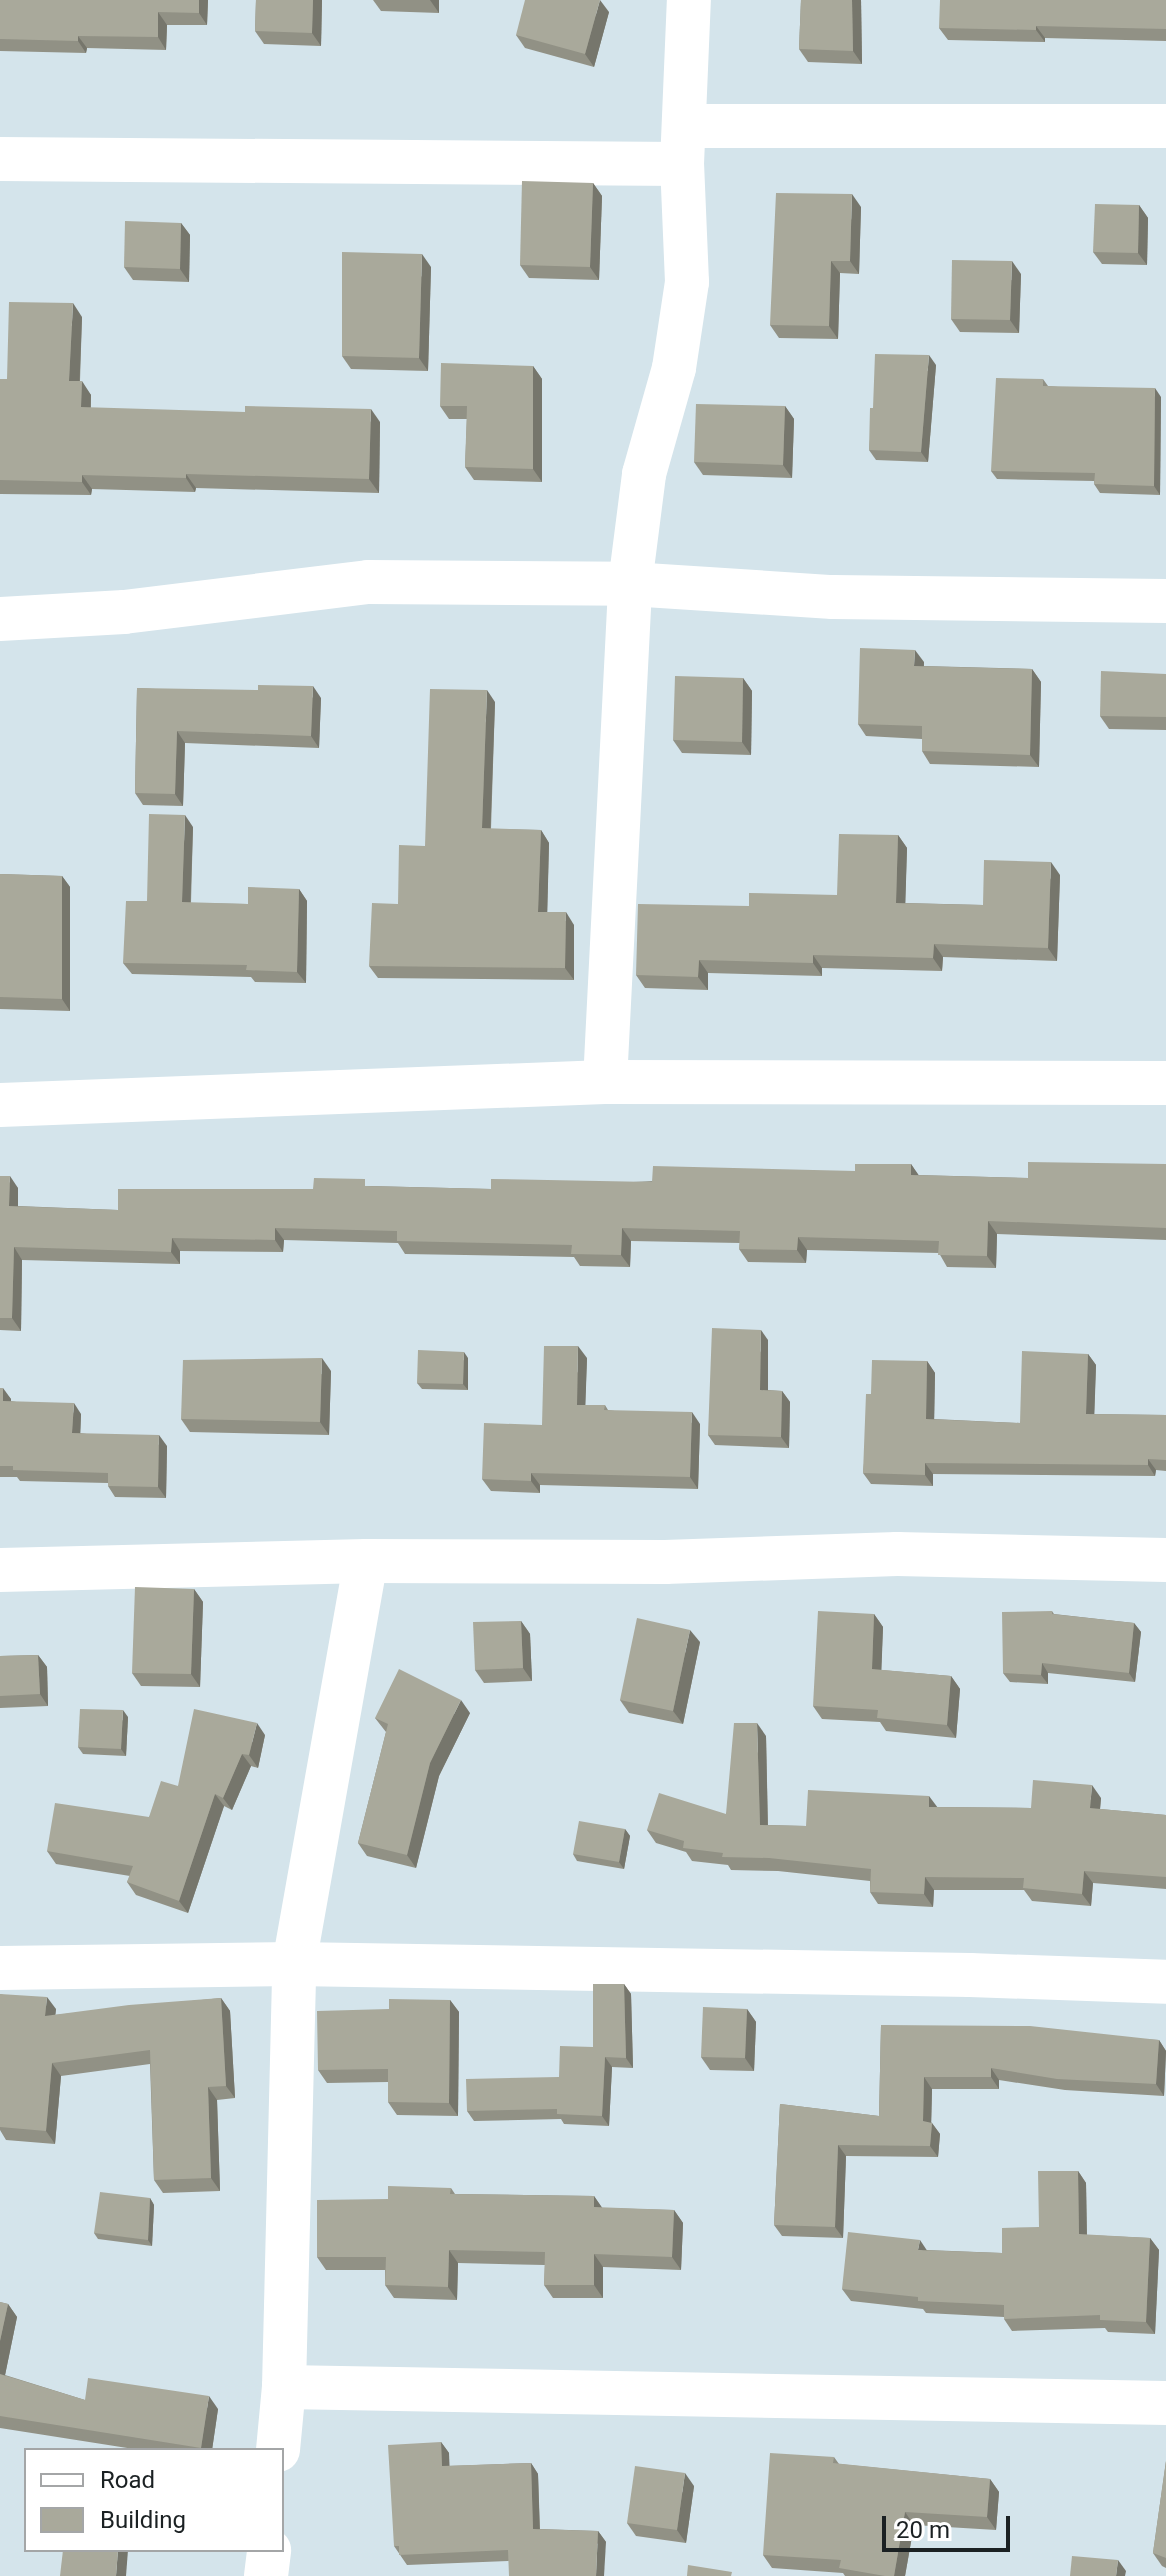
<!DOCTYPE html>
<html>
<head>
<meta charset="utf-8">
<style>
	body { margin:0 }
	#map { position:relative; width:1166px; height:2576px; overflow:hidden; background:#d4e4eb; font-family:Roboto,sans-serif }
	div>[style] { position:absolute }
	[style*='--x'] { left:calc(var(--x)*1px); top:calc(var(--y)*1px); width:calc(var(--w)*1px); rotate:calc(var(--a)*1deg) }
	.minor>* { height:44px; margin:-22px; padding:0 22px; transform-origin:22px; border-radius:22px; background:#fff }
	.wall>* { inset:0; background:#919185 }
	.shaded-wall>* { inset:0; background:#76766c }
	.building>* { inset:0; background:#a9a99b }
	span { translate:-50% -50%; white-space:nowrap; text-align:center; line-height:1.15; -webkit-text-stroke:7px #fff; paint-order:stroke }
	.legend { position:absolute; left:24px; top:2448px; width:260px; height:104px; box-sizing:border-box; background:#fff; border:2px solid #a4a6a7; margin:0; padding:10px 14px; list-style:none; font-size:24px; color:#1b2123 }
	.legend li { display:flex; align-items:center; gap:16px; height:40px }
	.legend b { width:40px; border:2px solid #a4a6a7 }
	.scale { position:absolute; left:882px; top:2516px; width:128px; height:36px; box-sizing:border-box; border:4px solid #1b2123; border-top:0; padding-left:10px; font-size:24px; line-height:28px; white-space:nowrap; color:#1b2123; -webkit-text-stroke:6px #fff; paint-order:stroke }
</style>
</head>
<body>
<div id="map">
	<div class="minor">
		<div style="--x:685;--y:126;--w:481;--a:0"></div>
		<div style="--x:0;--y:159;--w:682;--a:0.42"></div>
		<div style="--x:0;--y:619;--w:124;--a:-3.2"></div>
		<div style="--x:124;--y:612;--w:246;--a:-7"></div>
		<div style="--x:368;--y:582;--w:262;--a:0.4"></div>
		<div style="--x:630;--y:584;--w:203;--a:3.7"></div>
		<div style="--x:833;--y:597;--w:333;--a:0.7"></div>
		<div style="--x:605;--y:1082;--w:499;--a:-87.1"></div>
		<div style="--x:630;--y:584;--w:111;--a:-82.7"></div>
		<div style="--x:644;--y:474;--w:110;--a:-74.2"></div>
		<div style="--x:674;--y:368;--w:87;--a:-81.4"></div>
		<div style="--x:687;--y:282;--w:118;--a:-92.4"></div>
		<div style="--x:682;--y:164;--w:164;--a:-87.6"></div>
		<div style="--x:0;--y:1105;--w:605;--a:-2.18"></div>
		<div style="--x:605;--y:1082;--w:561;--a:0.1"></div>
		<div style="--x:0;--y:1570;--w:366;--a:-1.4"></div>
		<div style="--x:366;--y:1561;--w:299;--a:0.2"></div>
		<div style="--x:665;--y:1562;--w:232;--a:-2"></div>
		<div style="--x:897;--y:1554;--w:269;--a:1.3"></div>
		<div style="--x:0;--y:1968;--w:294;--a:-0.8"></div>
		<div style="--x:294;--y:1964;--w:676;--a:0.93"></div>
		<div style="--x:970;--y:1975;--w:196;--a:2"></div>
		<div style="--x:284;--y:2387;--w:882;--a:1.04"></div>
		<div style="--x:278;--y:2450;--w:63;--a:-84.6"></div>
		<div style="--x:284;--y:2387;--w:423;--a:-88.6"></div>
		<div style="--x:294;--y:1964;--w:409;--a:-79.9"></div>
		<div style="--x:266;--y:2576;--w:26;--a:-83"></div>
	</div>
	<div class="wall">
		<div style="clip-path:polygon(0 0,208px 0,207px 25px,167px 25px,166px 50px,87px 48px,86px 53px,0 51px)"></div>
		<div style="clip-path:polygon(256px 0,322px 0,321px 46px,264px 44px,255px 31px)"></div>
		<div style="clip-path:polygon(373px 0,439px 0,439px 13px,381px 11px)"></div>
		<div style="clip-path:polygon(801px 0,861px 0,862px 64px,808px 62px,799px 49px)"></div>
		<div style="clip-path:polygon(1166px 0,1166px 41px,1045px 38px,1045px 42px,948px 40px,939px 28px)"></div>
		<div style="clip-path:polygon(609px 12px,594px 67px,525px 48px,516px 35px)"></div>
		<div style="clip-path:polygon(593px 183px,602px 196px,599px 280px,529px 278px,520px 265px)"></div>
		<div style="clip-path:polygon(1139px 205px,1148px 218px,1147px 265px,1102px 264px,1093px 252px)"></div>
		<div style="clip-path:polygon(861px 207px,859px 274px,840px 273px,838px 339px,779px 338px,770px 325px)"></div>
		<div style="clip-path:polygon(181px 223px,190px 235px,189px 282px,133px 280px,124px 267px)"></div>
		<div style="clip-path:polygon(431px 267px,428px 371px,351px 369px,342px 356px)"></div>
		<div style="clip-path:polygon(1021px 274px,1019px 333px,960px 332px,951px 319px)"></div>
		<div style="clip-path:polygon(82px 317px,80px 381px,91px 395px,91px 408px,380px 422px,379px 493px,196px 488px,195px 492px,92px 489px,91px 495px,0 494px,0 379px,7px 379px)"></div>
		<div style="clip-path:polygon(936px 365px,928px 462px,876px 460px,869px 450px,873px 408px)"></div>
		<div style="clip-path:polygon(533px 366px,542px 379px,542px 482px,474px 480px,465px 467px,467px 419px,449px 419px,440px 406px)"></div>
		<div style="clip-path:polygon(1043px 379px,1048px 386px,1161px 397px,1160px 495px,1100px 493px,1094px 484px,1094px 481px,997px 479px,991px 471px)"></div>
		<div style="clip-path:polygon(785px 406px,794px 419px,792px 478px,703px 475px,694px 462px)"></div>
		<div style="clip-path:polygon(924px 662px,924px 666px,1032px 669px,1041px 682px,1039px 767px,930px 764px,922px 751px,922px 739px,866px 736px,858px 724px)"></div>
		<div style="clip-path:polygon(1166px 674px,1166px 730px,1109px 729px,1100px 716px)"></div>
		<div style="clip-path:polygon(743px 678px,752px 691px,751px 755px,682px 753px,673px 740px)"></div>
		<div style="clip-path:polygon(137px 688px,321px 698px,319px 748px,185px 743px,183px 806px,143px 805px,135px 793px)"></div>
		<div style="clip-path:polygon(495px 702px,491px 829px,541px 830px,549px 843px,547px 912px,574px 925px,574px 980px,378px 978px,369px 966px)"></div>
		<div style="clip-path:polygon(193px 827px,191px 903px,248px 904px,299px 889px,307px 901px,306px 983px,255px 982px,251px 977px,132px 974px,123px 963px,147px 901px)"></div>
		<div style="clip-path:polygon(898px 835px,907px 848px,905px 903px,983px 905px,1060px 875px,1057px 961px,943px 957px,942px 971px,822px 968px,822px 976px,708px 973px,708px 990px,645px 988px,636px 975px,749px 906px,837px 895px)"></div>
		<div style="clip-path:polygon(0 874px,62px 876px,70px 887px,70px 1011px,0 1009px)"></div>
		<div style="clip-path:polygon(911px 1164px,918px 1175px,1028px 1178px,1166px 1164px,1166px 1240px,997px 1234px,996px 1268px,947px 1267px,939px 1253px,807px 1250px,806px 1263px,748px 1262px,739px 1249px,740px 1243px,631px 1241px,630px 1267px,580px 1266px,574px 1257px,405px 1254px,398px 1243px,284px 1240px,283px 1252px,180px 1251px,180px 1264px,22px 1260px,21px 1331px,0 1330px,0 1176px,18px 1188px,18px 1206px,118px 1210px,313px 1189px,370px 1186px,491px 1189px,855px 1171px)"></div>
		<div style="clip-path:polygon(768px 1340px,768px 1390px,782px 1391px,790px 1402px,789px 1448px,715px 1445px,708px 1435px)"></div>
		<div style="clip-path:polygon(1088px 1354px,1096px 1365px,1094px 1414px,1166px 1415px,1166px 1471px,1156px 1470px,1155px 1476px,933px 1474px,933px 1486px,871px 1484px,863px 1473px,871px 1394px,927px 1361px,935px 1373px,934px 1419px,1020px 1423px)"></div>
		<div style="clip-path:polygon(468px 1358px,468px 1390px,422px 1389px,417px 1383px)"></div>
		<div style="clip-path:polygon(587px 1358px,585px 1405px,605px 1405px,608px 1410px,700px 1424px,698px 1489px,540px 1485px,540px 1493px,491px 1491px,482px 1479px,542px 1425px)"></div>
		<div style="clip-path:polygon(331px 1371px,329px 1435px,190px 1432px,181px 1419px)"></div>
		<div style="clip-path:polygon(0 1388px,11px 1399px,11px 1401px,81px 1414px,80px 1433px,167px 1446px,166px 1498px,115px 1497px,108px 1486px,108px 1483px,20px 1481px,17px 1477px,0 1477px)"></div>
		<div style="clip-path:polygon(194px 1589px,203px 1602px,200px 1687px,141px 1686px,132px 1673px)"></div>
		<div style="clip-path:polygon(1052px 1611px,1054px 1614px,1134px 1623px,1141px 1632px,1135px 1682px,1048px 1673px,1048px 1684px,1010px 1682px,1003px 1673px)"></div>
		<div style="clip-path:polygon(874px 1614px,883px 1627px,881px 1670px,951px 1676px,960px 1689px,956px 1738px,886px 1731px,880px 1722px,822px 1719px,813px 1706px)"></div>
		<div style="clip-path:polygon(521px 1621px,530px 1634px,532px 1681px,484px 1683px,475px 1670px)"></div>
		<div style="clip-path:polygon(700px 1642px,683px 1724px,629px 1713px,620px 1700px)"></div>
		<div style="clip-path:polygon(38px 1655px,47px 1667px,48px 1706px,0 1708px,0 1656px)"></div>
		<div style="clip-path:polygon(470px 1713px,439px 1776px,416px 1868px,367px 1856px,358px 1843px,386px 1732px,375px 1718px)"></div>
		<div style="clip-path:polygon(128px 1717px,126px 1756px,83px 1754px,78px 1747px)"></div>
		<div style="clip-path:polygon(265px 1735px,258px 1768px,251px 1766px,232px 1810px,224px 1806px,188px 1913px,136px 1895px,127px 1882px,130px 1876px,56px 1864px,47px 1851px,149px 1817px,178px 1786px)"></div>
		<div style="clip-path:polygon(766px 1736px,768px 1825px,806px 1826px,938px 1807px,1031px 1808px,1101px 1798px,1100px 1809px,1166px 1815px,1166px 1889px,1093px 1883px,1091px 1906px,1032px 1901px,1024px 1890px,934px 1890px,933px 1907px,878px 1904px,870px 1892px,870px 1881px,778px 1871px,731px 1870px,728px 1865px,692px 1861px,686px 1852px,656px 1843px,647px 1830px,726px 1814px)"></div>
		<div style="clip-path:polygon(625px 1829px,630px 1836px,624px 1869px,577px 1861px,573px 1854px)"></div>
		<div style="clip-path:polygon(624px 1984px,631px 1994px,633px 2068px,612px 2067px,609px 2126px,564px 2124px,561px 2119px,474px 2121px,467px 2111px,559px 2077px,593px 2047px)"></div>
		<div style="clip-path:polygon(0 1994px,56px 2009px,55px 2015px,221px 1998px,230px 2011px,235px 2098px,217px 2100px,220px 2191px,163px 2193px,154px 2180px,150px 2064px,61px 2076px,55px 2144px,6px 2140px,0 2130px)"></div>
		<div style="clip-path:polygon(450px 2000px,459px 2012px,458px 2116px,397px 2115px,388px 2102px,388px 2082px,327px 2083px,318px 2070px,389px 2009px)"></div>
		<div style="clip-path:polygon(747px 2009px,756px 2022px,754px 2071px,710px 2070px,701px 2057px)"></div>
		<div style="clip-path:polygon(881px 2025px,1159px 2040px,1166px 2051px,1164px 2096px,1065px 2090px,999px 2080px,999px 2089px,932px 2089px,931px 2122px,940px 2134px,938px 2157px,846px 2156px,843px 2238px,782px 2236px,774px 2225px,780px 2104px,879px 2116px)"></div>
		<div style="clip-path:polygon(1078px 2171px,1086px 2183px,1087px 2235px,1150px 2238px,1159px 2250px,1155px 2334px,1108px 2332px,1105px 2328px,1012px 2331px,1004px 2319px,1004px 2317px,926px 2313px,923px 2309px,851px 2301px,842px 2289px,927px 2250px,1002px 2253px,1039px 2227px)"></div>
		<div style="clip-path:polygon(451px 2188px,455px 2194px,594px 2196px,602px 2208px,674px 2210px,683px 2223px,681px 2270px,603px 2267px,603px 2298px,553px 2298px,544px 2285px,545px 2265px,458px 2263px,457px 2300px,394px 2298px,385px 2285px,385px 2270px,326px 2270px,317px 2257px,388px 2199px)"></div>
		<div style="clip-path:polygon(150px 2198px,154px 2205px,152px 2246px,98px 2239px,94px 2233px)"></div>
		<div style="clip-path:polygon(0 2302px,8px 2304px,17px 2317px,5px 2375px,85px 2400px,218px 2409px,212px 2450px,140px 2450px,0 2428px)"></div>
		<div style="clip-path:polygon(441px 2442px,449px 2453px,449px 2466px,531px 2463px,538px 2474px,540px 2529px,598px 2531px,606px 2542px,508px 2561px,407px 2565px,394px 2546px)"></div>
		<div style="clip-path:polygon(834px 2457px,839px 2464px,990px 2479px,999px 2492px,996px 2530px,914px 2525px,905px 2576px,845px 2576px,843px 2573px,772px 2568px,763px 2555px)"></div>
		<div style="clip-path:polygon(1166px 2461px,1166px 2568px,1162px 2566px,1153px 2553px)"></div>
		<div style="clip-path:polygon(694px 2486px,686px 2543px,636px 2536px,627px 2523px)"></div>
	</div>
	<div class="shaded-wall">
		<div style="clip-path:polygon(199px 0,208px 0,207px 25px,199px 13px)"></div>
		<div style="clip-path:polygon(313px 0,322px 0,321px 46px,312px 33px)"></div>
		<div style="clip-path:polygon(430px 0,439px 0,439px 13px)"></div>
		<div style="clip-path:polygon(600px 0,609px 12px,594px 67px,585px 54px)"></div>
		<div style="clip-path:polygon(852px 0,861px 0,862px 64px,853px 51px)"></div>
		<div style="clip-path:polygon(158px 12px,167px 25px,166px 50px,158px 37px)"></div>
		<div style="clip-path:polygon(1036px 26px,1045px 38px,1045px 42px,1036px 30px)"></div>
		<div style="clip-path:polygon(78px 36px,87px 48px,86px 53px,78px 41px)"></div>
		<div style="clip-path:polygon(593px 183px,602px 196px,599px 280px,590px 267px)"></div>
		<div style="clip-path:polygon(852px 194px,861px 207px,859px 274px,850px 261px)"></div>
		<div style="clip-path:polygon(1139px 205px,1148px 218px,1147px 265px,1138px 253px)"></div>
		<div style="clip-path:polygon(181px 223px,190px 235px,189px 282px,180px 269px)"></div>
		<div style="clip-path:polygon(422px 254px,431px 267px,428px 371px,419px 358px)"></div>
		<div style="clip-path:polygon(831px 261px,840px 273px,838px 339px,829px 326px)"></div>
		<div style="clip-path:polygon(1012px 261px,1021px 274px,1019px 333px,1010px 320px)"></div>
		<div style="clip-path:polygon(73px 303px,82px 317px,79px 395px,69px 381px)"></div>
		<div style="clip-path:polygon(929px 355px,936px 365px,928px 462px,921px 452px)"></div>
		<div style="clip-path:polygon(533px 366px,542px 379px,542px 482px,533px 469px)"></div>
		<div style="clip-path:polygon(82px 381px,91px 395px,90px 421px,81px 407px)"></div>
		<div style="clip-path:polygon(1155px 388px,1161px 397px,1160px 495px,1154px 486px)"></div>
		<div style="clip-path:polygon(785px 406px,794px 419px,792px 478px,783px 465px)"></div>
		<div style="clip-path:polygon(371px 409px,380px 422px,379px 493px,369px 479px)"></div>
		<div style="clip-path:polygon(186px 474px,196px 488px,195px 492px,186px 478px)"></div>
		<div style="clip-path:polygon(82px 475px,92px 489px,91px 495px,82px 482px)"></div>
		<div style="clip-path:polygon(915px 650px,924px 662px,923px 679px,914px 666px)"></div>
		<div style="clip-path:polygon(1032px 669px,1041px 682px,1039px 767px,1030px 755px)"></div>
		<div style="clip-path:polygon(743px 678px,752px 691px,751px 755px,742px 742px)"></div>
		<div style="clip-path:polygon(313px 686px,321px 698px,319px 748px,311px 736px)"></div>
		<div style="clip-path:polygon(487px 690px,495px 702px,490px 841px,482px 828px)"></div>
		<div style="clip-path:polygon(177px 731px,185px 743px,183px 806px,175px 794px)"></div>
		<div style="clip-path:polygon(185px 815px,193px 827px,190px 914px,182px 902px)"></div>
		<div style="clip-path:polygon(541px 830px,549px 843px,547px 924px,538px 912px)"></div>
		<div style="clip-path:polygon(898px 835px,907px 848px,905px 916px,896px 903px)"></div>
		<div style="clip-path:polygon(1051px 862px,1060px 875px,1057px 961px,1048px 948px)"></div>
		<div style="clip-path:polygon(62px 876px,70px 887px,70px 1011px,62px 999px)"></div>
		<div style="clip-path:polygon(299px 889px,307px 901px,306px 983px,297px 972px)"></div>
		<div style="clip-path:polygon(566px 912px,574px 925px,574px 980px,565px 968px)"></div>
		<div style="clip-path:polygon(934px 944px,943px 957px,942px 971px,933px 958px)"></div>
		<div style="clip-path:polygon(813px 955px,822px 968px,822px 976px,813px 963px)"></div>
		<div style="clip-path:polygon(699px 960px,708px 973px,708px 990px,698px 977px)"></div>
		<div style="clip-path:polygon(911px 1164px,920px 1177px,911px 1175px)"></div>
		<div style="clip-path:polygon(10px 1176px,18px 1188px,18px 1218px,9px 1206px)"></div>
		<div style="clip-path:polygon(988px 1221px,997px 1234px,996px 1268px,987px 1256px)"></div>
		<div style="clip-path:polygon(275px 1228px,284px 1240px,283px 1252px,275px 1240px)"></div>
		<div style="clip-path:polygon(622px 1228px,631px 1241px,630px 1267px,621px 1255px)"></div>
		<div style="clip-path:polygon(798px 1237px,807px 1250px,806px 1263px,797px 1250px)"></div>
		<div style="clip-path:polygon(172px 1238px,180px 1251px,180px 1264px,171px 1252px)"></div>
		<div style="clip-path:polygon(14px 1247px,22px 1260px,21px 1331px,12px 1318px)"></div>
		<div style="clip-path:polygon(761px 1330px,768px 1340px,768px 1401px,760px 1390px)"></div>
		<div style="clip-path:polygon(578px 1346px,587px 1358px,585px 1417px,577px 1405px)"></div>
		<div style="clip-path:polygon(464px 1352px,468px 1358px,468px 1390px,463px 1384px)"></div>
		<div style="clip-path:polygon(1088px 1354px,1096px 1365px,1094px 1425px,1086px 1414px)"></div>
		<div style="clip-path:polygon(322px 1358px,331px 1371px,329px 1435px,320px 1422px)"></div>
		<div style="clip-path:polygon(927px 1361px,935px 1373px,934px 1430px,926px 1419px)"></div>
		<div style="clip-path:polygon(3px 1388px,11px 1399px,11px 1412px,3px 1401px)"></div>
		<div style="clip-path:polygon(782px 1391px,790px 1402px,789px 1448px,781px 1437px)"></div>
		<div style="clip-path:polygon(74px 1403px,81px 1414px,80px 1444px,72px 1433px)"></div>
		<div style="clip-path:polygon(692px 1412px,700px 1424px,698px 1489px,690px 1477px)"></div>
		<div style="clip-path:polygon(159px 1435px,167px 1446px,166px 1498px,158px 1487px)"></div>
		<div style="clip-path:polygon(1148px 1459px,1156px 1470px,1155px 1476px,1148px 1465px)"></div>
		<div style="clip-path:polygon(925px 1463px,933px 1474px,933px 1486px,925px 1475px)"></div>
		<div style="clip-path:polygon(531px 1473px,540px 1485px,540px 1493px,531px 1481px)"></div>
		<div style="clip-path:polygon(194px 1589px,203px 1602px,200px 1687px,191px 1674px)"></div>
		<div style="clip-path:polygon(874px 1614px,883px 1627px,881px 1682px,872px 1669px)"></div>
		<div style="clip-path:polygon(521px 1621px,530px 1634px,532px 1681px,523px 1668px)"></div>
		<div style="clip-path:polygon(1134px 1623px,1141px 1632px,1135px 1682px,1129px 1673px)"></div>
		<div style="clip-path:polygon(690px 1630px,700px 1642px,683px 1724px,673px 1711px)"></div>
		<div style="clip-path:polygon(38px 1655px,47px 1667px,48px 1706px,40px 1694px)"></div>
		<div style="clip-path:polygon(1042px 1663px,1048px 1673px,1048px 1684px,1041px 1675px)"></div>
		<div style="clip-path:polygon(951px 1676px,960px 1689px,956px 1738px,947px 1725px)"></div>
		<div style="clip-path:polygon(461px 1700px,470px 1713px,439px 1776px,416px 1868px,407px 1855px,430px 1763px)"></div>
		<div style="clip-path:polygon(123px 1710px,128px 1717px,126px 1756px,121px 1749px)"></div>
		<div style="clip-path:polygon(257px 1723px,265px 1735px,258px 1768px,249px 1755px)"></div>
		<div style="clip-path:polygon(757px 1723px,766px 1736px,768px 1838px,760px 1825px)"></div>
		<div style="clip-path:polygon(242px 1754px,251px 1766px,232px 1810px,223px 1798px)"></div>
		<div style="clip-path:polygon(1092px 1785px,1101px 1798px,1099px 1821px,1090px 1808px)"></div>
		<div style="clip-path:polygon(215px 1794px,224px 1806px,188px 1913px,179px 1901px)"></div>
		<div style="clip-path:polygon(929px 1796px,938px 1808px,929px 1807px)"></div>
		<div style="clip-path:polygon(625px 1829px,630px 1836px,624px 1869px,619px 1862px)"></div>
		<div style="clip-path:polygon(1084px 1871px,1093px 1883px,1091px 1906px,1082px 1894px)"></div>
		<div style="clip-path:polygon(925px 1877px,934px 1890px,933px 1907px,924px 1894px)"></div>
		<div style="clip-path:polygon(624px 1984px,631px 1994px,633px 2068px,626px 2058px)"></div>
		<div style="clip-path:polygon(47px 1997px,56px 2009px,54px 2029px,45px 2016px)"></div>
		<div style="clip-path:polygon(221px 1998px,230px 2011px,235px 2098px,226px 2086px)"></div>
		<div style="clip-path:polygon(450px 2000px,459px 2012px,458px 2116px,449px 2103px)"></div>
		<div style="clip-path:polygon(747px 2009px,756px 2022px,754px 2071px,745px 2058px)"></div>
		<div style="clip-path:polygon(1159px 2040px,1166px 2051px,1164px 2096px,1156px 2084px)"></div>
		<div style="clip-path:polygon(605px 2057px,612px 2067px,609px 2126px,602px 2116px)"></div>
		<div style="clip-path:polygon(52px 2063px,61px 2076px,55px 2144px,46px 2131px)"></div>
		<div style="clip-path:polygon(991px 2068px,999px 2080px,999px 2089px,991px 2077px)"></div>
		<div style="clip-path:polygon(924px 2077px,932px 2089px,931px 2133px,923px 2121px)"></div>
		<div style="clip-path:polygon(208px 2087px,217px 2100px,220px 2191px,211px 2178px)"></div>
		<div style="clip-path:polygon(932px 2123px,940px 2134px,938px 2157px,930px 2146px)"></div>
		<div style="clip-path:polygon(838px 2145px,846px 2156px,843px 2238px,835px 2227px)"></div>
		<div style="clip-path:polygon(1078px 2171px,1086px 2183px,1087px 2247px,1079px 2234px)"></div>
		<div style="clip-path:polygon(594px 2196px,603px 2209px,594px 2207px)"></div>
		<div style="clip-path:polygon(150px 2198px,154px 2205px,152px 2246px,148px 2240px)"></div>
		<div style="clip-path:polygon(674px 2210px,683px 2223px,681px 2270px,672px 2257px)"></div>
		<div style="clip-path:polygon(1150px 2238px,1159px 2250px,1155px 2334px,1146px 2322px)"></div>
		<div style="clip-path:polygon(920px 2240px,928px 2252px,918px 2250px)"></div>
		<div style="clip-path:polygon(449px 2250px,458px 2263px,457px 2300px,448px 2287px)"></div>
		<div style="clip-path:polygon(594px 2254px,603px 2267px,603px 2298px,594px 2285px)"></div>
		<div style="clip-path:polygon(8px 2304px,17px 2317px,3px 2385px,0 2381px,0 2341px)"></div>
		<div style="clip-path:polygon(209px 2396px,218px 2409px,212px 2450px,202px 2450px,201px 2448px)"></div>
		<div style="clip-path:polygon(441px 2442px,449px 2453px,450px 2477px,442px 2466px)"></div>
		<div style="clip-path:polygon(531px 2463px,538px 2474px,540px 2540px,533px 2529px)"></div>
		<div style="clip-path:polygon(685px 2473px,694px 2486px,686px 2543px,677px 2530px)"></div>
		<div style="clip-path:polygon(990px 2479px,999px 2492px,996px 2530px,987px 2517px)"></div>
		<div style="clip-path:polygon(905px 2512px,914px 2525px,905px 2576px,894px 2576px)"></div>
		<div style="clip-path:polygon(598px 2531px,606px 2542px,604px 2576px,596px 2576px)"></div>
		<div style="clip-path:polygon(118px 2550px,128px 2550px,126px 2576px,116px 2576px)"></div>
		<div style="clip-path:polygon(1118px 2560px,1126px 2571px,1125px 2576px,1116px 2576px)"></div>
	</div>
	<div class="building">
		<div style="clip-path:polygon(0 0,199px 0,199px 13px,158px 12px,158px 37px,78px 36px,78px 41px,0 39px)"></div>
		<div style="clip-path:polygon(256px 0,313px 0,312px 33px,255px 31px)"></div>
		<div style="clip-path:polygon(525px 0,600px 0,585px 54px,516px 35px)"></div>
		<div style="clip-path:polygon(801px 0,852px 0,853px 51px,799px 49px)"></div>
		<div style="clip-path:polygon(940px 0,1166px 0,1166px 29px,1036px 26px,1036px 30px,939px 28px)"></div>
		<div style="clip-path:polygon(522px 181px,593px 183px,590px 267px,520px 265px)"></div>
		<div style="clip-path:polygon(776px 193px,852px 194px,850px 261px,831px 261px,829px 326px,770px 325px)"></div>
		<div style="clip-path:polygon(1095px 204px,1139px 205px,1138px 253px,1093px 252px)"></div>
		<div style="clip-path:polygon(125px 221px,181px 223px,180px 269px,124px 267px)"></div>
		<div style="clip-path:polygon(342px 252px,422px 254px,419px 358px,342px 356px)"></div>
		<div style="clip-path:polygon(952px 260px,1012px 261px,1010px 320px,951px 319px)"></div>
		<div style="clip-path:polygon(9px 302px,73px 303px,69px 381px,82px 381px,81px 407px,245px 412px,245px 406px,371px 409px,369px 479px,186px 474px,186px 478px,82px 475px,82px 482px,0 480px,0 379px,7px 379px)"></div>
		<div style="clip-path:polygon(875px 354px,929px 355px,921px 452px,869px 450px,870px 408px,873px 408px)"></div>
		<div style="clip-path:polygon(441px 363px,533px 366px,533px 469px,465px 467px,467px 406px,440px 406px)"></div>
		<div style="clip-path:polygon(996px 378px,1043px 379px,1043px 386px,1155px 388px,1154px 486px,1094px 484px,1095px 473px,991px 471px)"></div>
		<div style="clip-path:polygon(696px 404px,785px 406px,783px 465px,694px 462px)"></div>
		<div style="clip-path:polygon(860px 648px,915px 650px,914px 666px,1032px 669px,1030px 755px,922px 751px,922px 726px,858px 724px)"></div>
		<div style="clip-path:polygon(1101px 671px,1166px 674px,1166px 717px,1100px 716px)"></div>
		<div style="clip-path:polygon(675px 676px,743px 678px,742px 742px,673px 740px)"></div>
		<div style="clip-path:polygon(258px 685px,313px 686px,311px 736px,177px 731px,175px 794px,135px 793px,137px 688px,258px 690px)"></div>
		<div style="clip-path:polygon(430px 689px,487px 690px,482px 828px,541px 830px,538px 912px,566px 912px,565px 968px,369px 966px,372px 903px,398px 904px,399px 845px,425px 846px)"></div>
		<div style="clip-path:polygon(149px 814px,185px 815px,182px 902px,248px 904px,248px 887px,299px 889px,297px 972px,246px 970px,247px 965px,123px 963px,126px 901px,147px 901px)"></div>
		<div style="clip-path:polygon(839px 834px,898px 835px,896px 903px,983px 905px,984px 860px,1051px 862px,1048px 948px,934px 944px,933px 958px,813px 955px,813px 963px,699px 960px,698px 977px,636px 975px,638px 904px,749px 906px,749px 893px,837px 895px)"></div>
		<div style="clip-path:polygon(0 874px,62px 876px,62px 999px,0 997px)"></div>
		<div style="clip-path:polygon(1028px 1162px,1166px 1164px,1166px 1228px,988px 1221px,987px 1256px,938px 1255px,939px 1241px,798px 1237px,797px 1250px,739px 1249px,740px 1231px,622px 1228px,621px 1255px,571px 1254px,572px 1245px,397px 1241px,397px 1231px,275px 1228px,275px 1240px,172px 1238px,171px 1252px,14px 1247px,12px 1318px,0 1318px,0 1176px,10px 1176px,9px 1206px,118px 1210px,118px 1189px,313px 1189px,314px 1178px,365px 1179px,365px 1186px,491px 1189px,491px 1179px,652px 1182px,653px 1166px,855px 1171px,855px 1164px,911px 1164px,911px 1175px,1028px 1178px)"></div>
		<div style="clip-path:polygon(712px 1328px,761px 1330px,760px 1390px,782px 1391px,781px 1437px,708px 1435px)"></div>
		<div style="clip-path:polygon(544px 1346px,578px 1346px,577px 1405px,605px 1405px,604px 1410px,692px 1412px,690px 1477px,531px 1473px,531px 1481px,482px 1479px,484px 1423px,542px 1425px)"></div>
		<div style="clip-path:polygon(418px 1350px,464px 1352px,463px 1384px,417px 1383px)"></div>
		<div style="clip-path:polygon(1022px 1351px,1088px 1354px,1086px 1414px,1166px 1415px,1166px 1460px,1148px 1459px,1148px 1465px,925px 1463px,925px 1475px,863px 1473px,866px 1394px,871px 1394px,872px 1360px,927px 1361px,926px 1419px,1020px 1423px)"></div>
		<div style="clip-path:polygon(322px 1358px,320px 1422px,181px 1419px,183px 1360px)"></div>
		<div style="clip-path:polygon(0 1388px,3px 1388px,3px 1401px,74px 1403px,72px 1433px,159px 1435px,158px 1487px,108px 1486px,108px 1473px,13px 1470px,13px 1466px,0 1466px)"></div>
		<div style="clip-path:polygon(135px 1587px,194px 1589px,191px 1674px,132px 1673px)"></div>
		<div style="clip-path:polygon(818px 1611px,874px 1614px,872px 1669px,951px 1676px,947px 1725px,877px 1718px,878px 1710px,813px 1706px)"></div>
		<div style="clip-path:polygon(1052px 1611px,1052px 1614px,1134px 1623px,1129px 1673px,1042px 1663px,1041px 1675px,1003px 1673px,1002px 1612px)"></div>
		<div style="clip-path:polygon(637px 1618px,690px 1630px,673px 1711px,620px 1700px)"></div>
		<div style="clip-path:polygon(521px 1621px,523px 1668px,475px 1670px,473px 1622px)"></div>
		<div style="clip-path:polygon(38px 1655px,40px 1694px,0 1696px,0 1656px)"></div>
		<div style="clip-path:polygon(399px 1669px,461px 1700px,430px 1763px,407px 1855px,358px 1843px,388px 1724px,375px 1718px)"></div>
		<div style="clip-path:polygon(80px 1709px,123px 1710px,121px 1749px,78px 1747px)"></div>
		<div style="clip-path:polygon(194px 1709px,257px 1723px,249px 1755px,242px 1754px,223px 1798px,215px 1794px,179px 1901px,127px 1882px,133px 1866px,47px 1851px,55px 1803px,149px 1817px,161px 1781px,178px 1786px)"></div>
		<div style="clip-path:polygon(734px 1723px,757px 1723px,760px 1825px,806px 1826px,808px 1790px,929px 1796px,929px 1807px,1031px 1808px,1033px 1780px,1092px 1785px,1090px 1808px,1166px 1815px,1166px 1877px,1084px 1871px,1082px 1894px,1023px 1888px,1024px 1878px,925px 1877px,924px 1894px,870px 1892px,871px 1869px,769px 1858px,722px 1857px,723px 1853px,683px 1848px,684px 1841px,647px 1830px,659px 1793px,726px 1814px)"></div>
		<div style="clip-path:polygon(579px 1821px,625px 1829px,619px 1862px,573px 1854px)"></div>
		<div style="clip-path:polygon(593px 1984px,624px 1984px,626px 2058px,605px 2057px,602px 2116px,557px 2114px,557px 2109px,467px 2111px,466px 2079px,559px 2077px,560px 2046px,593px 2047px)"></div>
		<div style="clip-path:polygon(0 1994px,47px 1997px,45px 2016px,129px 2005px,221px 1998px,226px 2086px,208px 2087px,211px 2178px,154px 2180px,150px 2050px,52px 2063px,46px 2131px,0 2127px)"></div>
		<div style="clip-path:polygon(389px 1999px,450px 2000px,449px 2103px,388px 2102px,388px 2069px,318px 2070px,317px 2011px,389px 2009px)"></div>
		<div style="clip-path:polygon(703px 2007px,747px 2009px,745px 2058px,701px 2057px)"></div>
		<div style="clip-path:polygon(881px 2025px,1030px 2026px,1159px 2040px,1156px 2084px,1057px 2079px,991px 2068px,991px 2077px,924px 2077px,923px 2121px,932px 2123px,930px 2146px,838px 2145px,835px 2227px,774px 2225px,780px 2104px,879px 2116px)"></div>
		<div style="clip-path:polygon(1038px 2171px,1078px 2171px,1079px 2234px,1150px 2238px,1146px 2322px,1100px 2320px,1100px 2315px,1004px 2319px,1004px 2305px,918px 2301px,918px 2297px,842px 2289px,848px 2232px,920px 2240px,918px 2250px,1002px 2253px,1002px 2228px,1039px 2227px)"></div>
		<div style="clip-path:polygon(388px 2186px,451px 2188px,450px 2194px,594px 2196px,594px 2207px,674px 2210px,672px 2257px,594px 2254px,594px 2285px,544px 2285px,545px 2252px,449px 2250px,448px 2287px,385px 2285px,386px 2257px,317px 2257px,317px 2200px,388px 2199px)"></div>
		<div style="clip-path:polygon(100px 2192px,150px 2198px,148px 2240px,94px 2233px)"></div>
		<div style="clip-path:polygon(0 2302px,8px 2304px,0 2341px)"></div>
		<div style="clip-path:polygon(0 2374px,85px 2400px,88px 2378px,209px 2396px,201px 2448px,0 2416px)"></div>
		<div style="clip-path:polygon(441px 2442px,442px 2466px,531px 2463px,533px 2529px,598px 2531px,596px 2576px,509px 2576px,508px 2550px,399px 2555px,399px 2546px,394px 2546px,388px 2445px)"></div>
		<div style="clip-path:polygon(770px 2453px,834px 2457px,833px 2463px,990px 2479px,987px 2517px,905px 2512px,894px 2576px,885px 2576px,839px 2568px,841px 2560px,763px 2555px)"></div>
		<div style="clip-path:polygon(1166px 2461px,1166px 2558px,1153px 2553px)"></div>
		<div style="clip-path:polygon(635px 2466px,685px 2473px,677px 2530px,627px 2523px)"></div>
		<div style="clip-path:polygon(63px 2550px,118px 2550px,116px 2576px,60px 2576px)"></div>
		<div style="clip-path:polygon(1072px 2556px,1118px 2560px,1116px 2576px,1070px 2576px)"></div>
		<div style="clip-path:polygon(688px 2565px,732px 2572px,731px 2576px,687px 2576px)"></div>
	</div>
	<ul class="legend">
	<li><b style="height:10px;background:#fff"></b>Road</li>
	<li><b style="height:22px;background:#a9a99b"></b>Building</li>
	</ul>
	<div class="scale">20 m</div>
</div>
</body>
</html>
